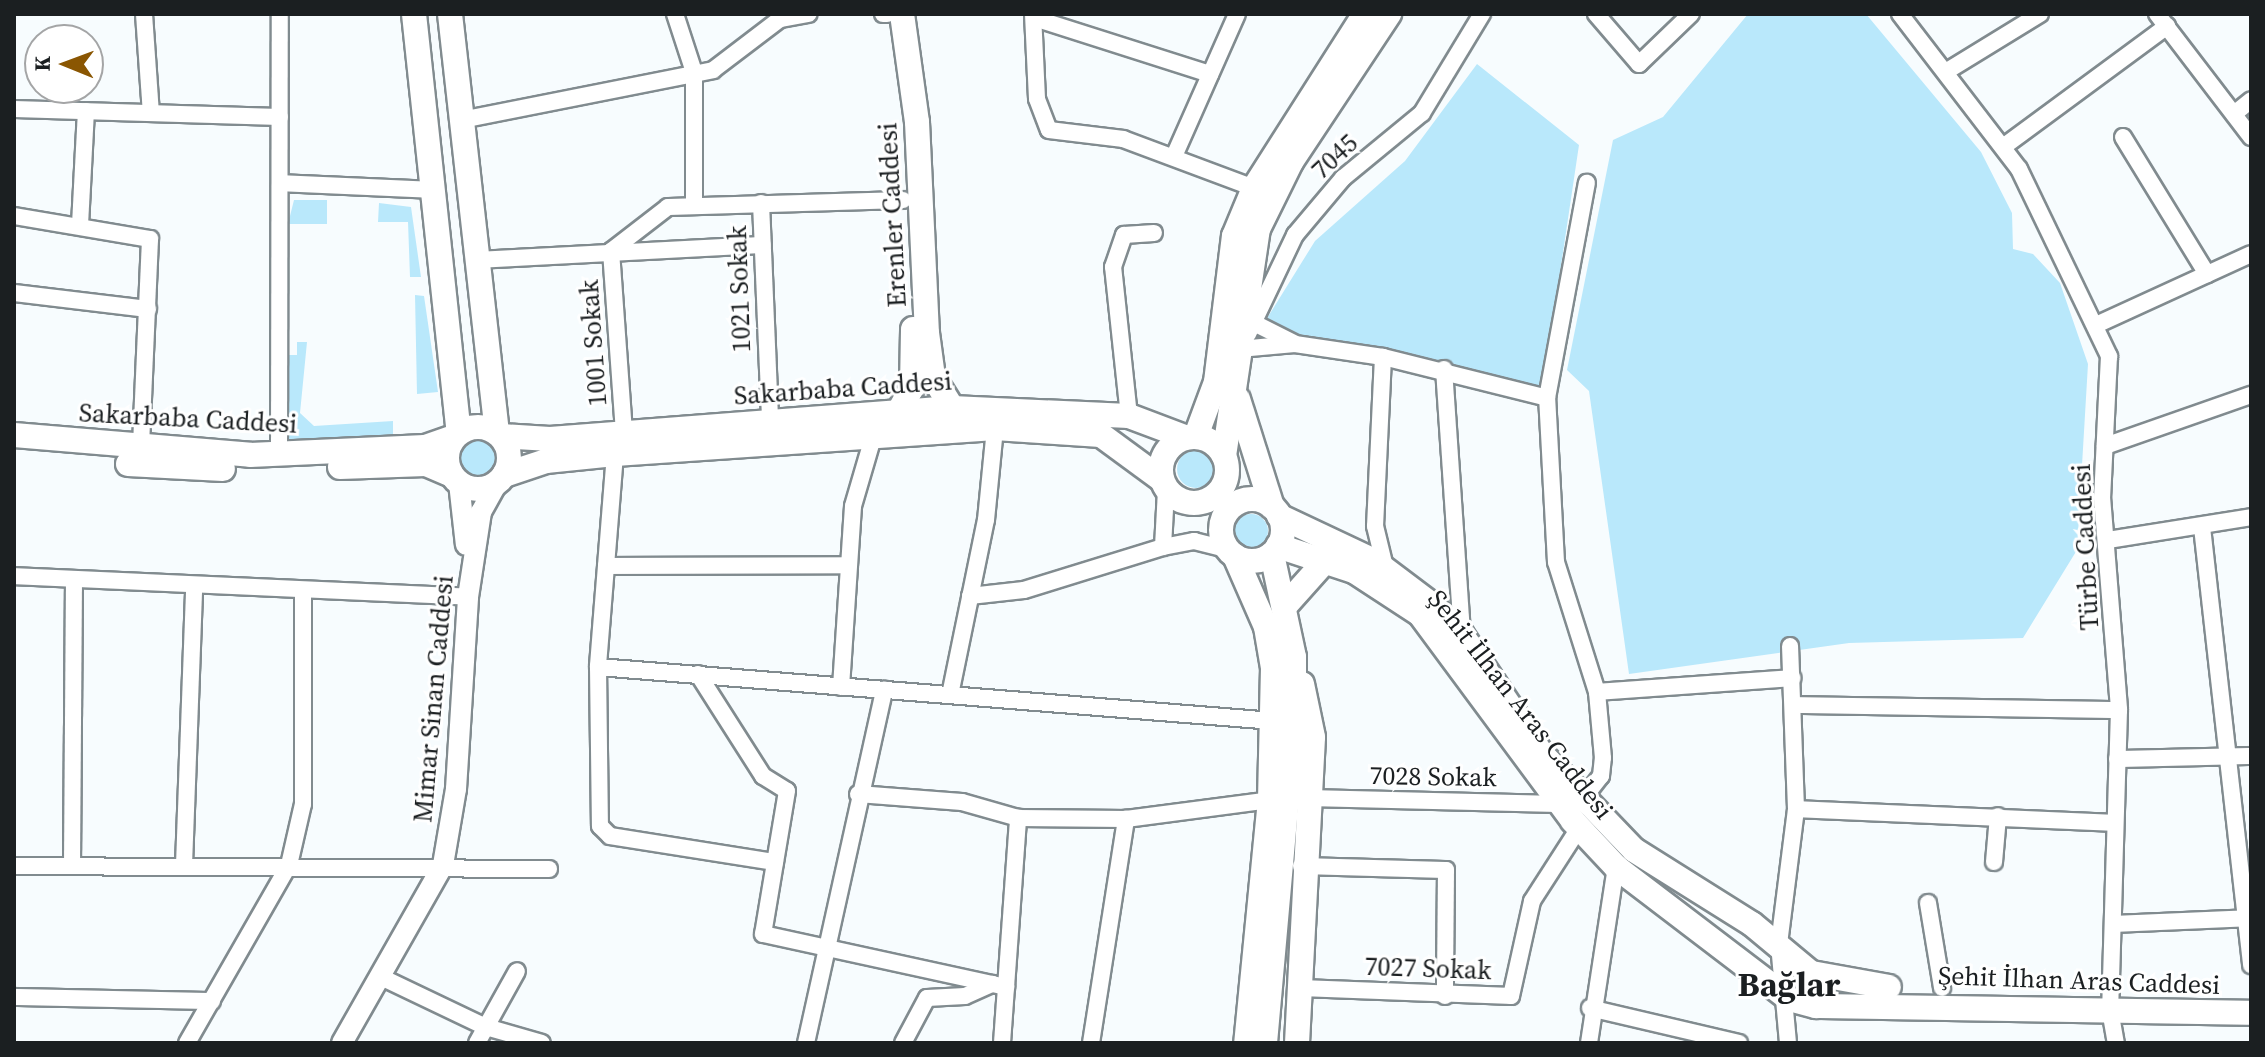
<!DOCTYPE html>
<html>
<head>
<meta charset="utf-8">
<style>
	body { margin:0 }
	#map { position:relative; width:2265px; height:1057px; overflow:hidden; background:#f7fcfe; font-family:"Source Serif 4",serif }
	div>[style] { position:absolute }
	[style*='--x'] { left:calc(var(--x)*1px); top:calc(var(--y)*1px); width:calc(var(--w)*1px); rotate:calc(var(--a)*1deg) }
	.green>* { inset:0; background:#b9e8fb }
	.round { border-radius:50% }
	.roads { filter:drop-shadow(2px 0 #818b8f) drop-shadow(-2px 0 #818b8f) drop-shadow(0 2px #818b8f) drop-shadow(0 -2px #818b8f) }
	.minor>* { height:16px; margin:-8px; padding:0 8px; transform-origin:8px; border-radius:8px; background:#fff }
	.tertiary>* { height:20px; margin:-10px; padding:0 10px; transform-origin:10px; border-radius:10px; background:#fff }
	.secondary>* { height:24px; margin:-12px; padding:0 12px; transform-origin:12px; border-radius:12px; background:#fff }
	.secondary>.ring { margin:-12px; padding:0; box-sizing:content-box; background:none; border:24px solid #fff; border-radius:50% }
	span { translate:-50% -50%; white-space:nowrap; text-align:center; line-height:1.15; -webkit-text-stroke:6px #fff; paint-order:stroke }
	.street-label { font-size:26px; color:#1b1f21 }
	.district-label { font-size:34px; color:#1b1f21; font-weight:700 }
	.frame { position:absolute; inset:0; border:16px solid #1b1f21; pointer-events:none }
	.north { position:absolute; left:24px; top:24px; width:80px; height:80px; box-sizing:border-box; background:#fff; border:2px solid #a4a5a6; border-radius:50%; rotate:271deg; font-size:22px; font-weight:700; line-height:32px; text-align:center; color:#1b1f21 }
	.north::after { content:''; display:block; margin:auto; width:28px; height:36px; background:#8a5602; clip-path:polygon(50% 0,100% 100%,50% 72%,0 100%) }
</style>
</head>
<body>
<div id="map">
	<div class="green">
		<div style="clip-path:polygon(1748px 14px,1866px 14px,1981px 152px,2012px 213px,2013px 249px,2033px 254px,2060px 283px,2088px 364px,2077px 550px,2023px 638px,1849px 643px,1629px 674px,1589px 391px,1567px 370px,1613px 140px,1663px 117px)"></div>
		<div style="clip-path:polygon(1477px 64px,1579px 145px,1542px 393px,1261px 328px,1315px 241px,1405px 161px)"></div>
		<div style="clip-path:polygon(294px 200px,327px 200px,327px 224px,288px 224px)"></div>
		<div style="clip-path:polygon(379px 203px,411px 207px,421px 277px,410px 277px,408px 222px,378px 222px)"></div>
		<div style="clip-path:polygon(415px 295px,424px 296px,438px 392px,417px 394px)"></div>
		<div style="clip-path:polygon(297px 342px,307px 342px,300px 413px,314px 426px,393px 421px,393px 439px,289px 440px,288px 355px,297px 355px)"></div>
		<div class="round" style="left:458px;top:440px;width:38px;height:38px"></div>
		<div class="round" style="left:1177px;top:450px;width:38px;height:38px"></div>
		<div class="round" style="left:1234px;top:514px;width:34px;height:34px"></div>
	</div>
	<div class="roads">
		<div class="minor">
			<div style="--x:144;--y:14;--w:99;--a:86"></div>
			<div style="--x:675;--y:14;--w:61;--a:71.9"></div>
			<div style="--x:694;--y:72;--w:133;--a:90"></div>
			<div style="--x:883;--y:14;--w:4;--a:0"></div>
			<div style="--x:1033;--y:14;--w:85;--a:87.3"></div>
			<div style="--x:1037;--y:99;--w:33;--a:69"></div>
			<div style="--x:1049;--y:130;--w:75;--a:6.9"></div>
			<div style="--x:1123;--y:139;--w:140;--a:20.5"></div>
			<div style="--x:1596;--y:14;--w:66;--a:49.3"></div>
			<div style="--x:1639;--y:64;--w:72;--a:-43.9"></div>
			<div style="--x:1900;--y:14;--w:195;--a:52.5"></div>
			<div style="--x:2019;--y:169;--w:208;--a:64.3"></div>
			<div style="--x:2109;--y:356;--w:141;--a:92.8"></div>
			<div style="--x:2102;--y:497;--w:214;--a:85.4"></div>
			<div style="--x:2119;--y:710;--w:300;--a:91.7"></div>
			<div style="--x:2110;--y:1010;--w:34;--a:80"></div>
			<div style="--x:2157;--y:14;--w:155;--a:52.6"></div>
			<div style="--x:1034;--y:18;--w:185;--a:17.7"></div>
			<div style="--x:1947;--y:71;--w:109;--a:-31.5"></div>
			<div style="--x:14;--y:109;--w:266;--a:1.7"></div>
			<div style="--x:2234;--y:114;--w:22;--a:-39"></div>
			<div style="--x:461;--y:120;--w:257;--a:-11.2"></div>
			<div style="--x:713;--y:70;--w:84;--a:-37.3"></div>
			<div style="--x:780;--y:19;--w:29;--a:-10"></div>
			<div style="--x:2123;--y:137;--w:161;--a:58.5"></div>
			<div style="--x:2003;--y:147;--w:204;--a:-36.4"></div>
			<div style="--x:1175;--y:154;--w:153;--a:-66.1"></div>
			<div style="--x:280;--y:183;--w:153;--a:2.6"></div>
			<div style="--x:761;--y:203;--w:217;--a:87.6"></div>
			<div style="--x:14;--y:216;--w:138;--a:9.6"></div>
			<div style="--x:150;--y:239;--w:210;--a:92.5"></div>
			<div style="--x:80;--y:225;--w:114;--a:-87"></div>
			<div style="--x:611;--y:251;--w:72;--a:-37.7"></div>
			<div style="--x:668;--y:207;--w:235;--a:-1.7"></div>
			<div style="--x:611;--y:251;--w:182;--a:85.9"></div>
			<div style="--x:475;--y:260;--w:288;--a:-3"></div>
			<div style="--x:14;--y:293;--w:135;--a:6.8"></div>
			<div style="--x:1254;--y:323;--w:45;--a:26.6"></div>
			<div style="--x:2096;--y:325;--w:170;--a:-24.6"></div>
			<div style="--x:1248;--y:334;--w:110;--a:-64.6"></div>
			<div style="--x:1295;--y:235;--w:75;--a:-49.9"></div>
			<div style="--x:1343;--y:178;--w:102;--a:-39.4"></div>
			<div style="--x:1422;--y:113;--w:116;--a:-58.8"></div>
			<div style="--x:1239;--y:349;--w:56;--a:-5.1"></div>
			<div style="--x:1295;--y:344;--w:89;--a:8.4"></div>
			<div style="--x:1383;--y:357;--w:169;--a:14"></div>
			<div style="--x:1383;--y:357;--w:169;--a:92.7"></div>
			<div style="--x:1375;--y:526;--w:42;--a:76.3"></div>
			<div style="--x:1444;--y:369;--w:267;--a:86.1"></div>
			<div style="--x:1129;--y:416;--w:150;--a:-96.1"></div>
			<div style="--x:1113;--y:267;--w:34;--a:-71"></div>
			<div style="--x:1124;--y:235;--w:30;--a:-4"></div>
			<div style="--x:2105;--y:446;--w:155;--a:-19.3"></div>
			<div style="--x:279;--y:454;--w:440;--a:-89.9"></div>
			<div style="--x:615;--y:454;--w:214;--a:94.6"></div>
			<div style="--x:598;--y:667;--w:159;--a:89.3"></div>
			<div style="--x:600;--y:826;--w:14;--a:45"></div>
			<div style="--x:610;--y:836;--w:167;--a:9"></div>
			<div style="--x:2202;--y:527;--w:441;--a:83.6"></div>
			<div style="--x:2108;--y:540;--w:145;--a:-9.1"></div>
			<div style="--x:1163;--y:547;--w:58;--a:-87"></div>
			<div style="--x:606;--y:566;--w:242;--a:-0.2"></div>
			<div style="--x:14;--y:576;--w:454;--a:2.6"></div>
			<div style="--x:970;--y:596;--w:54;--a:-6.3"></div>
			<div style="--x:1024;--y:590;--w:145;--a:-17.2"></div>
			<div style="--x:1163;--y:547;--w:32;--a:-11"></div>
			<div style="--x:1194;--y:541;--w:34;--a:14"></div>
			<div style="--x:598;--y:667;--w:677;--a:4.57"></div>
			<div style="--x:698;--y:674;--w:121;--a:57.5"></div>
			<div style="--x:763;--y:776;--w:28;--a:32"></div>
			<div style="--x:787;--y:791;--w:145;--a:99.5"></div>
			<div style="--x:763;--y:934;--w:249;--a:12.3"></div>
			<div style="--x:841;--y:687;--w:181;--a:-86.2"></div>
			<div style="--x:853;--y:506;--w:75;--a:-73.7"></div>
			<div style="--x:1597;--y:692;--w:196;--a:-4.1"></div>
			<div style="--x:950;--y:695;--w:179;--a:-78.4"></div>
			<div style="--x:986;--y:520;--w:92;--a:-84.4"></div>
			<div style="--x:1796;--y:705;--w:323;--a:0.9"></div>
			<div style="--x:2117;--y:759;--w:134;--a:-1.3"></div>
			<div style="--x:858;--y:794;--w:104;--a:4.4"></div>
			<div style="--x:962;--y:802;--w:58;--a:15.9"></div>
			<div style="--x:1308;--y:798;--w:250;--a:1.4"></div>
			<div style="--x:1582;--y:800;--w:31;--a:-52"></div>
			<div style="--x:1601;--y:776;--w:18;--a:-84"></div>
			<div style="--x:1603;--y:758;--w:66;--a:-95.2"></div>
			<div style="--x:1597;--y:692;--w:136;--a:-107.5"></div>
			<div style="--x:1556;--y:562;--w:164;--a:-93.1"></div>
			<div style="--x:1547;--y:398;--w:219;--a:-79.5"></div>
			<div style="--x:1796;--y:809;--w:319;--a:2.5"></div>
			<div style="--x:1994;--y:862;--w:46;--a:-85"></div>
			<div style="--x:72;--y:865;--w:285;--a:-89.6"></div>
			<div style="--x:184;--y:865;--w:279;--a:-87.9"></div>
			<div style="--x:14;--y:866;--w:535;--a:0.32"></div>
			<div style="--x:1301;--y:866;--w:145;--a:1.6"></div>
			<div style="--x:1446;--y:870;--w:126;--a:90.5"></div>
			<div style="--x:1928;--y:903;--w:86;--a:80.6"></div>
			<div style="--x:2115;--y:924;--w:136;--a:-2.5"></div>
			<div style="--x:381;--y:977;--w:116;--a:25.5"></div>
			<div style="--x:486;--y:1027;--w:58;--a:15.9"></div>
			<div style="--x:1302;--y:988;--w:209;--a:2.2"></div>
			<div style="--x:1511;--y:996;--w:97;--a:-77.5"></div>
			<div style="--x:1532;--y:901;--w:87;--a:-57.2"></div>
			<div style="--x:14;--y:997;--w:198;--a:1.2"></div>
			<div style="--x:1590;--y:1008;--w:153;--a:13.2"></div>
			<div style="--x:187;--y:1043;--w:205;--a:-60.2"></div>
			<div style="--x:289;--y:865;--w:63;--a:-77.1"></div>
			<div style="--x:303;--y:804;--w:213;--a:-90"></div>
			<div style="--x:477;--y:1043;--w:82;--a:-60.9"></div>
			<div style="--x:806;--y:1043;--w:362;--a:-77.5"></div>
			<div style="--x:903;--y:1043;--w:51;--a:-61.9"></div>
			<div style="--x:927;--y:998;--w:38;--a:-3"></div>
			<div style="--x:965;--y:996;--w:30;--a:-24"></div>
			<div style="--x:1002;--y:1043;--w:226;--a:-85.9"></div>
			<div style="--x:1018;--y:818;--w:108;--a:0.5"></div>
			<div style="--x:1126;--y:819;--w:145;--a:-7.5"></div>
			<div style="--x:1091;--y:1043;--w:227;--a:-81.1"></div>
			<div style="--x:1589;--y:1043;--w:178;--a:-81.3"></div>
			<div style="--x:1788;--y:1043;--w:99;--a:-95.2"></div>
			<div style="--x:1779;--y:944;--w:136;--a:-82.8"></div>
			<div style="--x:1796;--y:809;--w:163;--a:-92.1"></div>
		</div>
		<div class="tertiary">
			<div style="--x:459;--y:483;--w:62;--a:83.6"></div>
			<div style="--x:342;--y:1043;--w:205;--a:-60.4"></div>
			<div style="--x:443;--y:865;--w:77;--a:-80.3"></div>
			<div style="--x:456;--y:789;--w:192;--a:-86.4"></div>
			<div style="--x:468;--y:597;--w:86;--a:-81.3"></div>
			<div style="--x:481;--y:512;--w:33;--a:-61"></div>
		</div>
		<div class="secondary">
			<div style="--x:414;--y:14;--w:421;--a:83.9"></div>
			<div style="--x:450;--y:14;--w:421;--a:83.6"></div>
			<div style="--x:902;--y:14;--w:109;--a:82.1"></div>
			<div style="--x:917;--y:122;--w:211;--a:87.3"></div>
			<div style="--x:927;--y:333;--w:44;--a:82.2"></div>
			<div style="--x:933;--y:377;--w:36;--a:58"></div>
			<div style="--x:1238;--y:399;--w:113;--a:72.5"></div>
			<div style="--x:899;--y:411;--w:26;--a:-61"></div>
			<div style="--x:912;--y:388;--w:59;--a:-89"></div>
			<div class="ring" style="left:447px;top:427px;width:38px;height:38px"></div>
			<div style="--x:14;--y:435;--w:237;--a:4.8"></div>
			<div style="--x:250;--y:455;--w:175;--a:-2.6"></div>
			<div style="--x:425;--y:447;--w:31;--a:-19"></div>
			<div style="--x:501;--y:436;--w:49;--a:3.5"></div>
			<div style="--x:550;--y:439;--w:403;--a:-4.4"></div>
			<div style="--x:952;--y:408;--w:177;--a:2.6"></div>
			<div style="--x:1129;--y:416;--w:60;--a:20.6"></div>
			<div style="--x:1196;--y:436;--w:58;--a:-69.7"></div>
			<div style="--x:1216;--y:382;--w:147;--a:-83"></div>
			<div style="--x:1234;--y:236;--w:52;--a:-67.4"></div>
			<div style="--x:1254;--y:188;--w:206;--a:-57.5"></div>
			<div class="ring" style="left:1161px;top:437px;width:42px;height:42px"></div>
			<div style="--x:1224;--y:456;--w:230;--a:-81.5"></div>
			<div style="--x:1258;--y:229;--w:75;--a:-63.8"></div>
			<div style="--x:1291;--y:162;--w:178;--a:-56.5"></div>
			<div style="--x:128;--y:464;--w:95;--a:3"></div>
			<div style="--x:340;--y:467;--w:86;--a:-2"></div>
			<div style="--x:426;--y:464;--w:28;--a:23"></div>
			<div style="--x:504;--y:475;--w:44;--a:-18.4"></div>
			<div style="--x:546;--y:461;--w:69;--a:-5.8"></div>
			<div style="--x:615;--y:454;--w:381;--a:-3.9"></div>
			<div style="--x:995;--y:428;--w:106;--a:3.8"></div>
			<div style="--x:1101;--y:435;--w:74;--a:36.3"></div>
			<div class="ring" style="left:1221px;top:499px;width:38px;height:38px"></div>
			<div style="--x:1279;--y:516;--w:105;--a:25.3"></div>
			<div style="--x:1374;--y:561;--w:71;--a:37"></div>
			<div style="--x:1431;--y:604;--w:44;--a:45"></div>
			<div style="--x:1462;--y:635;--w:142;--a:56.2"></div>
			<div style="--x:1541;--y:753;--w:134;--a:46.2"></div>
			<div style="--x:1634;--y:850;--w:139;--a:32.1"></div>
			<div style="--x:1752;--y:924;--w:77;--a:39.7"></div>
			<div style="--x:1811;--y:973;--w:79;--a:10.2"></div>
			<div style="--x:1278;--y:546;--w:80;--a:18.2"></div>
			<div style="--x:1354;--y:571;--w:79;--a:33.1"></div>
			<div style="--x:1420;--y:614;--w:257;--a:53.5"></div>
			<div style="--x:1573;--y:821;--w:63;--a:46.9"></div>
			<div style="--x:1616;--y:867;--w:218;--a:37.3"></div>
			<div style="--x:1789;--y:999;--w:28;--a:15"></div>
			<div style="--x:1816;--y:1006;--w:435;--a:0.9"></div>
			<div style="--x:1235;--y:556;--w:77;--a:66.4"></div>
			<div style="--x:1266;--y:627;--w:42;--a:80.3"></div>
			<div style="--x:1273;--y:668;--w:132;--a:91.3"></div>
			<div style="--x:1270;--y:800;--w:244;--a:95.6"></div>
			<div style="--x:1285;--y:606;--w:62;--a:-48.3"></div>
			<div style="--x:1265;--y:1043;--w:328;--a:-84.9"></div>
			<div style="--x:1294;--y:716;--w:59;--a:-90"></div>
			<div style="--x:1294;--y:657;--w:105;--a:-102.1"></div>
			<div style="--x:1297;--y:1043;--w:306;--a:-87"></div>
			<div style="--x:1313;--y:737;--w:54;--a:-101.7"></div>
		</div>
	</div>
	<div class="street-label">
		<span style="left:1335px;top:157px;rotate:-43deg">7045</span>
		<span style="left:893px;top:215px;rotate:-93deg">Erenler Caddesi</span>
		<span style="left:740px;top:289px;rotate:-92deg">1021 Sokak</span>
		<span style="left:594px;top:343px;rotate:-94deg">1001 Sokak</span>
		<span style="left:843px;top:389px;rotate:-4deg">Sakarbaba Caddesi</span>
		<span style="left:188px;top:419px;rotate:3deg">Sakarbaba Caddesi</span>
		<span style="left:2086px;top:547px;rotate:-93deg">Türbe Caddesi</span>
		<span style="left:434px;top:699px;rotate:-85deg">Mimar Sinan Caddesi</span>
		<span style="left:1520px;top:705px;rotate:52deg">Şehit İlhan Aras Caddesi</span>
		<span style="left:1433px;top:777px;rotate:1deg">7028 Sokak</span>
		<span style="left:1428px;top:969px;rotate:2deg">7027 Sokak</span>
		<span style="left:2079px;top:981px;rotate:2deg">Şehit İlhan Aras Caddesi</span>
	</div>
	<div class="district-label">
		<span style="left:1789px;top:985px">Bağlar</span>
	</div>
	<div class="frame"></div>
	<div class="north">K</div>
</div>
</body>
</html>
